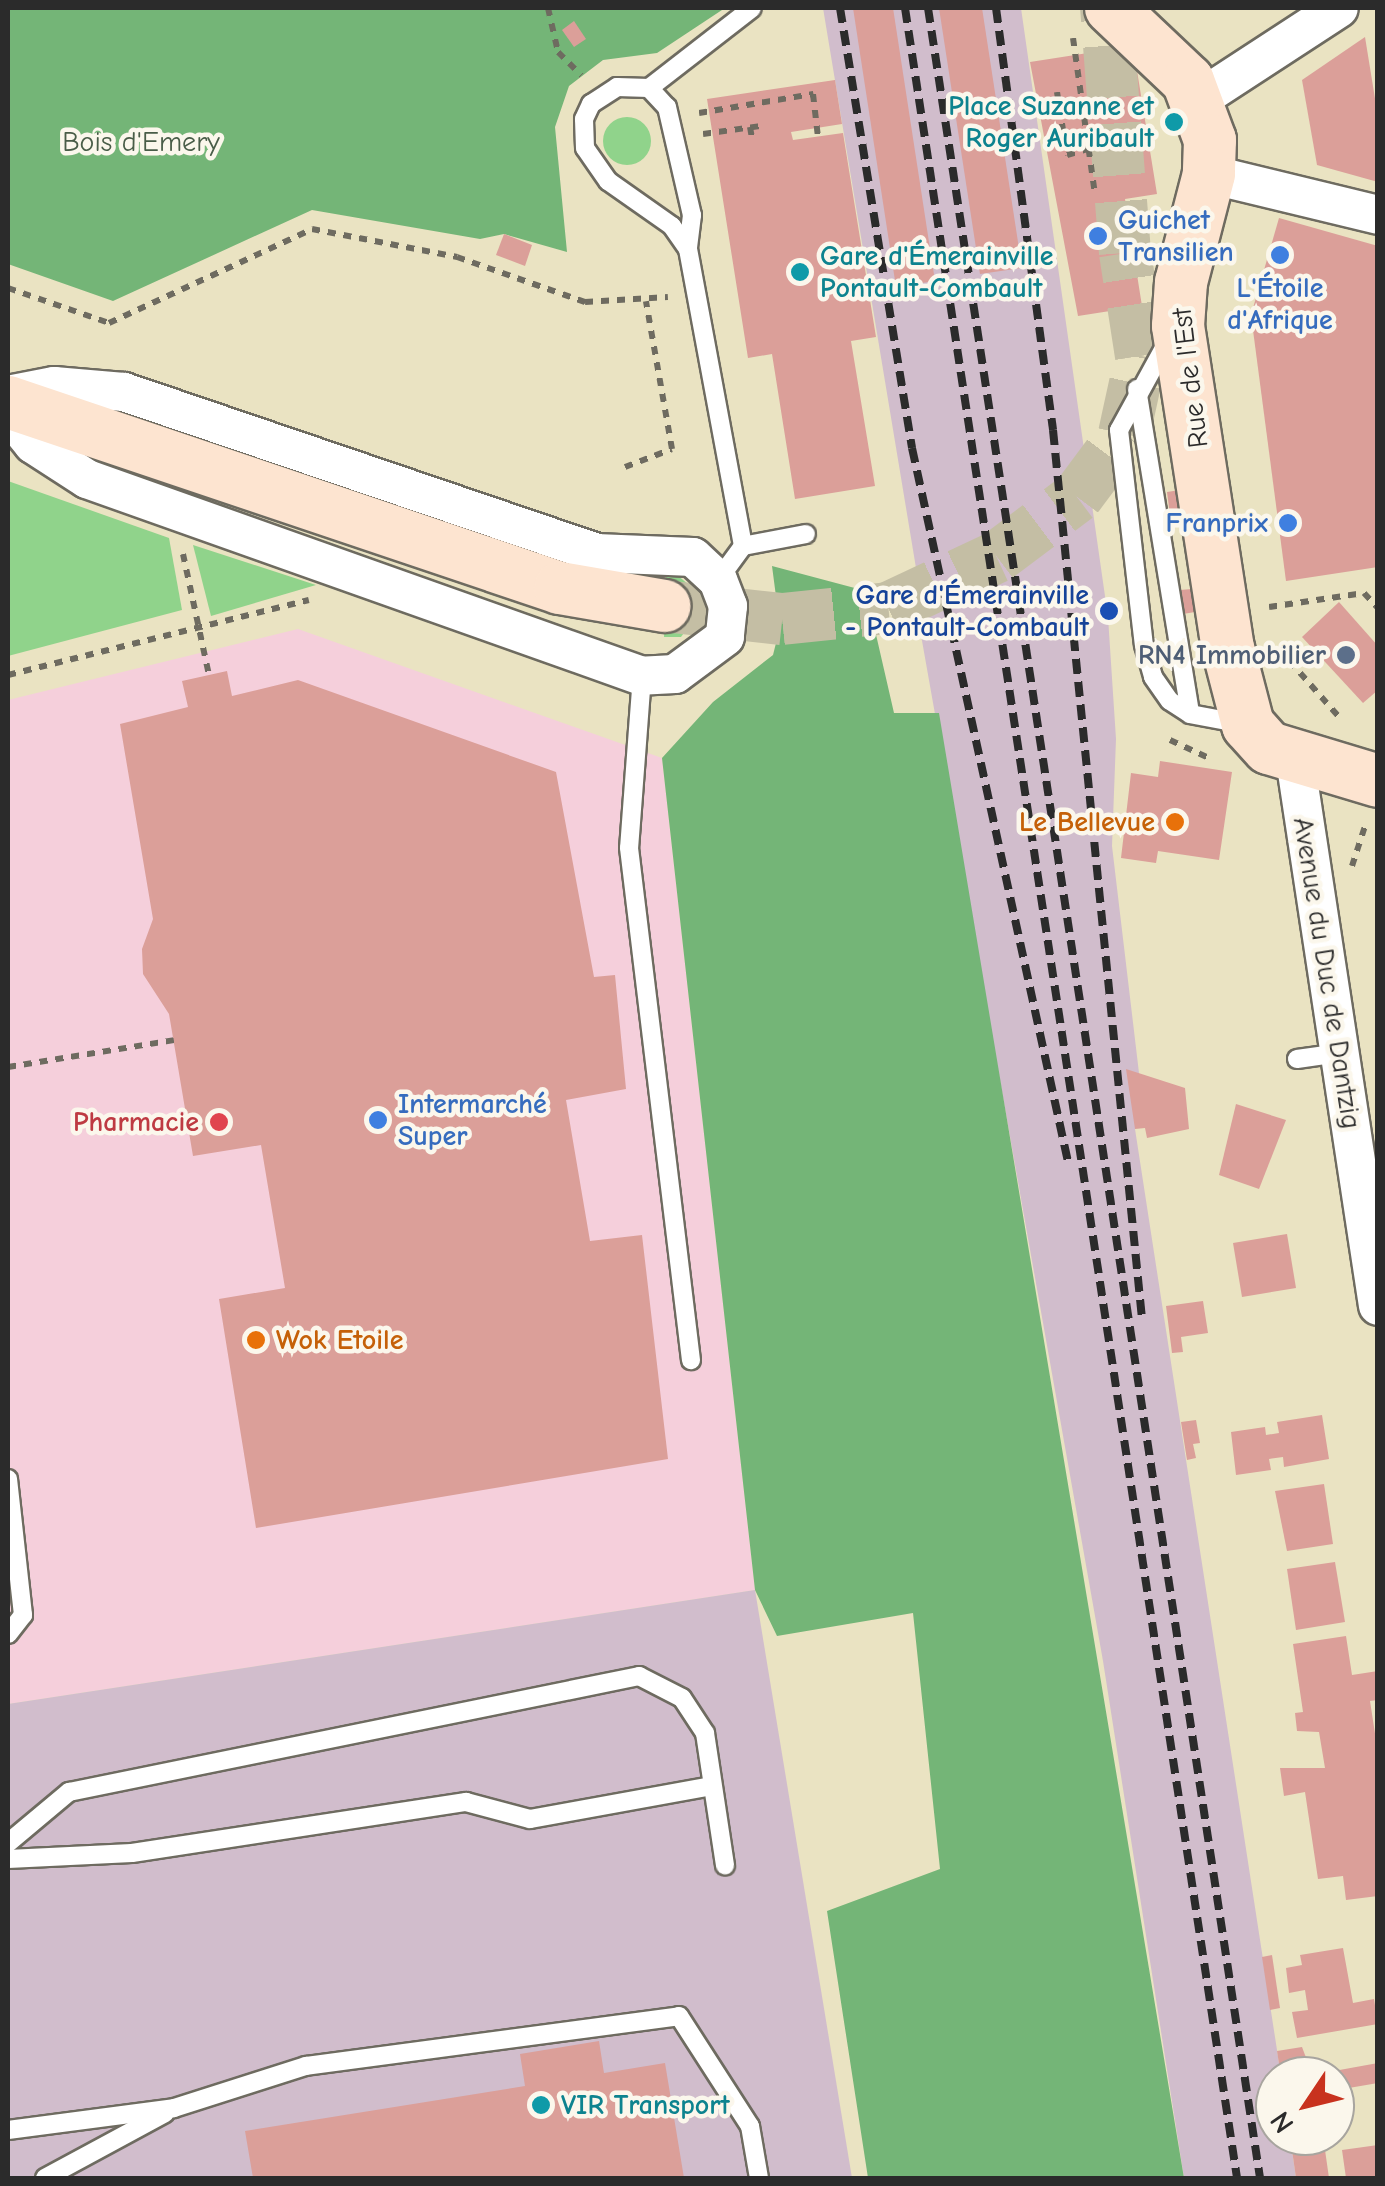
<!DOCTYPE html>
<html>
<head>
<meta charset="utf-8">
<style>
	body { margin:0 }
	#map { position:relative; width:1385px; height:2186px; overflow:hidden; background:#eae3c2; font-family:"Comic Neue",sans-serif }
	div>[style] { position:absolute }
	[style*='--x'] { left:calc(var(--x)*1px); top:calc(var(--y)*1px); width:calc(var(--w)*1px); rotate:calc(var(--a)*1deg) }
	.built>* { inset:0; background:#f5cfdb }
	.industrial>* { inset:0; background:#d1bdcc }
	.green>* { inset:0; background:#90d38b }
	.round { border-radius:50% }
	.forest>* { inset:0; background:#74b577 }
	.building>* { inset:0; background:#db9f99 }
	.secondary-tunnel>* { height:52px; margin-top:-26px; transform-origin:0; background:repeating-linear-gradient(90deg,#c4bea4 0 52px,transparent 0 78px) }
	.path>* { height:6px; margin-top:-3px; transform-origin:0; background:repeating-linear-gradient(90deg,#6e6b60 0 8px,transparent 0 16px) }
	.roads { filter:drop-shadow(2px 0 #6e6b60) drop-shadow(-2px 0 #6e6b60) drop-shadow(0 2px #6e6b60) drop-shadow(0 -2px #6e6b60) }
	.lane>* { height:18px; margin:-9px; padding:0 9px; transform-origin:9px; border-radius:9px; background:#fff }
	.street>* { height:38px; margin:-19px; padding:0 19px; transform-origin:19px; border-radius:19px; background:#fff }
	.secondary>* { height:52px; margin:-26px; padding:0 26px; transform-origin:26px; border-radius:26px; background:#fde4d0 }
	.rail>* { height:8px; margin-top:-4px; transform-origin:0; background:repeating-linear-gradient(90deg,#2b2b2b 0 15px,transparent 0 23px) }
	.dots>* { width:28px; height:28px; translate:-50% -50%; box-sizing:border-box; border:5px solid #fbf7ec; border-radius:50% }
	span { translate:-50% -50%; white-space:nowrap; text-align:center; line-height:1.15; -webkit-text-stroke:9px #fbf7ec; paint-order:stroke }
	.culture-label { font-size:28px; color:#0d838f; font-weight:700 }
	.right { translate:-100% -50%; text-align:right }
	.left { translate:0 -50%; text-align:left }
	.park-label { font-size:28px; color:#495d48 }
	.shop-label { font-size:28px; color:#366cbe; font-weight:700 }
	.street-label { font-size:28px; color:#2b2b2b }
	.transit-label { font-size:28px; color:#164399; font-weight:700 }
	.service-label { font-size:28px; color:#4e5e75; font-weight:700 }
	.food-label { font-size:28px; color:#c56008; font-weight:700 }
	.health-label { font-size:28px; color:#be3a42; font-weight:700 }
	.frame { position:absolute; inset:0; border:10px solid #2b2b2b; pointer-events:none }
	.north { position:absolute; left:1255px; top:2056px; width:100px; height:100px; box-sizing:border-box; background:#fbf7ec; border:2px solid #a8a59f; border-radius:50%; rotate:235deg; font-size:28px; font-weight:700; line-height:40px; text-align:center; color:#2b2b2b }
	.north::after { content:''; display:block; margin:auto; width:35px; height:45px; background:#c8321e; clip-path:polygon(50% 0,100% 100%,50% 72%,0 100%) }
</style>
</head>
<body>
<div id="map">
	<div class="built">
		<div style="clip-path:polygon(298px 629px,662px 758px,755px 1590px,8px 1704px,8px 700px)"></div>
	</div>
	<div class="industrial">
		<div style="clip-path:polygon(823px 8px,1021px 8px,1108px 617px,1116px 739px,1112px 846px,1139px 1073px,1135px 1129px,1281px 2076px,1275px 2076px,1275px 2136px,1290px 2136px,1296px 2178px,1184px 2178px,1103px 1661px,913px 590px,917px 574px)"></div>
		<div style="clip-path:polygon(755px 1590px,852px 2178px,8px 2178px,8px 1704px)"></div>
	</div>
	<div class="green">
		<div class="round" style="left:603px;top:117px;width:48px;height:48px"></div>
		<div style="clip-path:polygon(8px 481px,169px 538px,182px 610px,8px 656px)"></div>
		<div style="clip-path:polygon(193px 545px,316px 585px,211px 616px)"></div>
		<div style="clip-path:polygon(676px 574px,696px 591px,698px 613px,681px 637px,664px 637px,666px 575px)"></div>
	</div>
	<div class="forest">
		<div style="clip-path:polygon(8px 8px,725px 8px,657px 53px,603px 60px,569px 86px,555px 127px,567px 252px,504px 234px,480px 239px,312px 210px,113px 301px,8px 264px)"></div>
		<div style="clip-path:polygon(772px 566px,866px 591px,894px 713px,939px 713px,1184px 2178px,868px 2178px,827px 1911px,940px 1869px,913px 1613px,777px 1636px,755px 1590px,662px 758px,713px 702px,773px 655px,780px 627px)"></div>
	</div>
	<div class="building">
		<div style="clip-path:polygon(853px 8px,893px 8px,935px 281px,896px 287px)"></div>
		<div style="clip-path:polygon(939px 8px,982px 8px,1022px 268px,980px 274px)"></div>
		<div style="clip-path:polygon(574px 21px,586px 39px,574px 47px,562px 30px)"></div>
		<div style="clip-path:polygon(1365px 37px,1378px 117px,1378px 182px,1317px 165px,1302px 80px)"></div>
		<div style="clip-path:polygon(1133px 46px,1157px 194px,1125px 199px,1142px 306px,1078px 316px,1030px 62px)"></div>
		<div style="clip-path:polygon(835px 80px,842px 124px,791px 132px,793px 140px,843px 133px,876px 337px,851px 341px,875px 486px,795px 499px,772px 354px,748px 358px,707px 99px)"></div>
		<div style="clip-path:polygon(1279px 218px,1378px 246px,1378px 567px,1286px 581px,1251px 315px)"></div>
		<div style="clip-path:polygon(504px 234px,532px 245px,525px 266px,496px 255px)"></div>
		<div style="clip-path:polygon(1180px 490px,1183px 514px,1170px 515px,1167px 492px)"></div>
		<div style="clip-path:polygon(1192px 589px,1195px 612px,1183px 614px,1180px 590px)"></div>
		<div style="clip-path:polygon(1339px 602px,1378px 646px,1378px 690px,1363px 703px,1302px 637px)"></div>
		<div style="clip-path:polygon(227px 671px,232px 696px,298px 680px,556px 772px,594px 977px,615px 975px,626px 1089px,566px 1100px,590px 1241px,642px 1235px,668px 1459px,256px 1528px,219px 1299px,285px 1288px,261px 1145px,193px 1156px,169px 1014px,143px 974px,142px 949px,153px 919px,120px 724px,188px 707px,182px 681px)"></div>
		<div style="clip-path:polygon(1160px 761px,1232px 772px,1219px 860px,1158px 851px,1156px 863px,1121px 858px,1131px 773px,1158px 777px)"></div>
		<div style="clip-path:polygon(1126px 1069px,1185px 1088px,1189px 1129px,1147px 1138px,1145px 1128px,1135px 1129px)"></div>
		<div style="clip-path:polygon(1236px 1104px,1286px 1120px,1259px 1189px,1219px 1175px)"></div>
		<div style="clip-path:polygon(1287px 1234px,1296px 1288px,1242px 1297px,1233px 1243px)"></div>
		<div style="clip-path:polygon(1203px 1301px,1208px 1333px,1181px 1337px,1183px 1352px,1172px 1353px,1166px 1306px)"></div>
		<div style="clip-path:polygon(1322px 1415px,1329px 1459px,1284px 1467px,1283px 1457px,1269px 1459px,1271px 1470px,1236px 1475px,1231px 1432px,1265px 1427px,1266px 1435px,1279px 1433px,1277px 1422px)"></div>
		<div style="clip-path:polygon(1196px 1420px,1200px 1443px,1193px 1444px,1196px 1458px,1187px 1460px,1181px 1422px)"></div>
		<div style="clip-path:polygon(1324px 1484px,1333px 1544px,1287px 1551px,1275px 1491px)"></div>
		<div style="clip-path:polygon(1335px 1562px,1345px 1622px,1296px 1630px,1287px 1569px)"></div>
		<div style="clip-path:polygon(1346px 1636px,1352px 1675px,1378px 1671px,1378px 1700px,1370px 1701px,1378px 1753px,1378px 1896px,1346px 1900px,1343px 1876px,1318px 1879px,1305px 1792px,1284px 1796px,1280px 1768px,1325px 1768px,1319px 1732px,1297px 1731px,1295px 1713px,1303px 1712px,1293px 1644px)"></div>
		<div style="clip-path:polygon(1343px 1948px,1353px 2003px,1374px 1999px,1378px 2024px,1297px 2038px,1292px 2012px,1308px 2010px,1305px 1990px,1289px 1993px,1286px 1968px,1302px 1965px,1300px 1955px)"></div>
		<div style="clip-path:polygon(1272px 1955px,1280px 2008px,1270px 2010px,1262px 1957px)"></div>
		<div style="clip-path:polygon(599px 2041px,604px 2073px,665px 2063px,684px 2178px,253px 2178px,245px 2131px,525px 2086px,520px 2054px)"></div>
		<div style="clip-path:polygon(1302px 2047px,1313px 2076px,1281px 2076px,1277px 2051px)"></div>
		<div style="clip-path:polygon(1378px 2063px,1378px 2083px,1337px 2090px,1334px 2071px)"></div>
		<div style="clip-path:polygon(1290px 2136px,1323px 2136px,1329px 2178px,1296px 2178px)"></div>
		<div style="clip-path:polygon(1378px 2145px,1378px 2178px,1346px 2178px,1342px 2150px)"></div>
	</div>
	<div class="secondary-tunnel">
		<div style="--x:664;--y:606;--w:119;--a:6.3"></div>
		<div style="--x:782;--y:619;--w:107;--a:-5.9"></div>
		<div style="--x:888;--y:608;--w:120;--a:-25.1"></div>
		<div style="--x:997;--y:557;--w:100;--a:-36.9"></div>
		<div style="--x:1077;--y:497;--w:79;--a:-53.3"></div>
		<div style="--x:1124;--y:434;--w:80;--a:-77.7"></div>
		<div style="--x:1141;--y:356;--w:104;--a:-98.8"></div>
		<div style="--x:1125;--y:253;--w:246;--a:-94.4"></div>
	</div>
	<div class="path">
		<div style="--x:548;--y:8;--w:45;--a:77.2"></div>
		<div style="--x:558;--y:52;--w:33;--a:45"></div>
		<div style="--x:1073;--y:38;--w:159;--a:82"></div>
		<div style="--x:1057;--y:92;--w:64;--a:81"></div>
		<div style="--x:1067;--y:155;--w:93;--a:-16.3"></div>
		<div style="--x:699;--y:113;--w:116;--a:-9.5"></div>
		<div style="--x:813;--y:94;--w:43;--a:83.4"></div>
		<div style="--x:750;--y:127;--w:11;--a:80"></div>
		<div style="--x:703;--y:134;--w:59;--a:-7.9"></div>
		<div style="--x:8;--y:288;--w:107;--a:19.1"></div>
		<div style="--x:109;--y:323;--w:224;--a:-24.8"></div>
		<div style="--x:312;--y:229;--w:148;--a:10.9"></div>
		<div style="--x:457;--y:257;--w:136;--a:19.4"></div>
		<div style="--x:585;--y:302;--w:83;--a:-3.4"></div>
		<div style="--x:625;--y:467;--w:50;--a:-21"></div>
		<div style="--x:672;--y:449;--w:150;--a:-100"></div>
		<div style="--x:183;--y:554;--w:124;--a:77.9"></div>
		<div style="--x:1269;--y:607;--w:96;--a:-8.4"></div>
		<div style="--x:1364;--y:593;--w:21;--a:47"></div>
		<div style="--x:1279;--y:649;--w:92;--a:48.5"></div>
		<div style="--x:8;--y:675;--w:310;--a:-14"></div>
		<div style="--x:1170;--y:740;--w:47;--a:24.9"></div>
		<div style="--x:1352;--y:866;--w:42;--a:-72"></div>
		<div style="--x:8;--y:1067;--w:168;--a:-9.2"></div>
	</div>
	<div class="roads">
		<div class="lane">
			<div style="--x:649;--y:88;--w:130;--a:-37.8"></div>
			<div style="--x:688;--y:249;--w:28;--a:-125"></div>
			<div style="--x:672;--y:226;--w:78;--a:-144.9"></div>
			<div style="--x:608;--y:181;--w:40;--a:-124.9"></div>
			<div style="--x:585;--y:148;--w:29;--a:-92"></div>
			<div style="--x:584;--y:119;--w:17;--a:-65"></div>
			<div style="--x:591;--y:104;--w:31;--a:-33"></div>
			<div style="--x:617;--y:87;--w:32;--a:2"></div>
			<div style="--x:649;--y:88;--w:26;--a:47"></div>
			<div style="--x:667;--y:107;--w:111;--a:77"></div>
			<div style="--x:692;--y:215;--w:34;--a:97"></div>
			<div style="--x:688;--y:249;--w:302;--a:79.5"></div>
			<div style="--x:743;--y:546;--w:42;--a:126.3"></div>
			<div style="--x:1170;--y:337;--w:106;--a:118.7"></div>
			<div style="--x:1119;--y:430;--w:216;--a:83.4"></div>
			<div style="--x:1144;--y:645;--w:33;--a:74"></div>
			<div style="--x:1153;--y:677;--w:29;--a:55"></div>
			<div style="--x:1170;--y:701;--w:24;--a:33"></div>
			<div style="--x:1190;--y:714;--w:54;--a:10.7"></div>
			<div style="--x:1137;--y:389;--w:329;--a:80.7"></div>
			<div style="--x:743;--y:546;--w:64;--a:-10.8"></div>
			<div style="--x:642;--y:676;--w:172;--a:94.3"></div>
			<div style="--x:629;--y:848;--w:516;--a:83.1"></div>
			<div style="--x:1297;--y:1059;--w:42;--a:-8.1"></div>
			<div style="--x:8;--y:1479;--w:137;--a:83.7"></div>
			<div style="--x:23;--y:1615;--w:24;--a:128"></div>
			<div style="--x:8;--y:1843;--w:80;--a:-39.9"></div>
			<div style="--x:69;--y:1792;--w:582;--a:-11.5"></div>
			<div style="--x:639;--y:1676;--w:48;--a:27.1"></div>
			<div style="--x:682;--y:1698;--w:42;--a:56.7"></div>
			<div style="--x:705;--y:1733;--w:134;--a:81.4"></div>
			<div style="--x:8;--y:1859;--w:124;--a:-2.8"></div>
			<div style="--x:132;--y:1853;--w:338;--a:-8.7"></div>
			<div style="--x:466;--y:1802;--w:66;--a:14.9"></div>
			<div style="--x:530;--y:1819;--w:185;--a:-10.3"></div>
			<div style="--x:8;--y:2130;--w:167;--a:-7.5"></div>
			<div style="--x:174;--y:2108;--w:139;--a:-17.7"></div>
			<div style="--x:306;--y:2066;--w:376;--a:-7.6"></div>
			<div style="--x:679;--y:2016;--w:131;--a:57.2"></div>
			<div style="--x:750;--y:2126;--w:53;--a:80.2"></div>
			<div style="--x:45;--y:2178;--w:136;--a:-28.4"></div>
		</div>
		<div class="street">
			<div style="--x:1198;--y:100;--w:168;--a:-33.1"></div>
			<div style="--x:1209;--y:174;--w:174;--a:13.6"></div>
			<div style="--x:8;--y:395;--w:47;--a:-11.1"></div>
			<div style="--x:54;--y:386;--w:70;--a:4.9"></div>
			<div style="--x:124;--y:392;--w:499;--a:18.8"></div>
			<div style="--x:596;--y:553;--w:97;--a:2.4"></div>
			<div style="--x:693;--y:557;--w:34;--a:43"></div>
			<div style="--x:718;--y:580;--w:28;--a:69"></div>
			<div style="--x:728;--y:606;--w:31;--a:96"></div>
			<div style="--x:725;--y:637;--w:62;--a:143.5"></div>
			<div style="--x:675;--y:674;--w:33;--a:177"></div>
			<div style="--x:642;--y:676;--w:589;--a:-160.46"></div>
			<div style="--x:87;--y:479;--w:64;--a:-147.1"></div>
			<div style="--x:33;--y:444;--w:40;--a:-129"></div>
			<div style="--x:1295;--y:759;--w:553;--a:81.37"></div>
		</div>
		<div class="secondary">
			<div style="--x:1111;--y:8;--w:106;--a:43.5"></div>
			<div style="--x:1188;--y:81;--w:63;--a:69.6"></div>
			<div style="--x:1210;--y:140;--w:34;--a:92"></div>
			<div style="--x:1209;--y:174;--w:112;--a:104.5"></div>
			<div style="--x:1181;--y:282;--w:44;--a:93.9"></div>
			<div style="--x:1178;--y:326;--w:326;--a:81.2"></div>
			<div style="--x:1228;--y:648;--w:80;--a:75.4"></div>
			<div style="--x:1248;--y:725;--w:31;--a:48"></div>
			<div style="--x:1269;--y:748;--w:114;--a:16.8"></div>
			<div style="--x:8;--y:402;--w:582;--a:18.62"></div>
			<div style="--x:560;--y:588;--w:106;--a:9.8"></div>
		</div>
	</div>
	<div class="rail">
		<div style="--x:840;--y:8;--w:446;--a:80.7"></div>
		<div style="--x:912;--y:448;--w:735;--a:77.67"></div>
		<div style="--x:905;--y:8;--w:2195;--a:81.3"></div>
		<div style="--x:928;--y:8;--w:2195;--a:81.3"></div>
		<div style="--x:996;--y:8;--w:426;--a:82.3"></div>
		<div style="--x:1053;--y:430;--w:893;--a:84.28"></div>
	</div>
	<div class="dots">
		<div style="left:1174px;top:122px;background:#0f9aa8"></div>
		<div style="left:1098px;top:236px;background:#3f7fe0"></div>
		<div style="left:1280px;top:255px;background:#3f7fe0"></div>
		<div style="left:800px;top:272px;background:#0f9aa8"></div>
		<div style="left:1288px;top:523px;background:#3f7fe0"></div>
		<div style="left:1109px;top:611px;background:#1a4fb4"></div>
		<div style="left:1346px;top:655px;background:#5c6f8a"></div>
		<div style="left:1175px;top:822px;background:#e8710a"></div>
		<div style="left:378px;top:1120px;background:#3f7fe0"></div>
		<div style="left:219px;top:1122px;background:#e0444e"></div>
		<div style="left:256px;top:1340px;background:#e8710a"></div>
		<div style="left:541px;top:2105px;background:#0f9aa8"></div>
	</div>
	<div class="culture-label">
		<span class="right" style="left:1154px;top:122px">Place Suzanne et<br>Roger Auribault</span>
		<span class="left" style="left:820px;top:272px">Gare d'Émerainville<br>Pontault-Combault</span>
		<span class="left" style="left:561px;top:2105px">VIR Transport</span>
	</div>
	<div class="park-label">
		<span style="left:141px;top:142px">Bois d'Emery</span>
	</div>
	<div class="shop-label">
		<span class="left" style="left:1118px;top:236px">Guichet<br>Transilien</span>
		<span style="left:1280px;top:304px">L'Étoile<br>d'Afrique</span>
		<span class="right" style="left:1268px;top:523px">Franprix</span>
		<span class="left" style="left:398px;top:1120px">Intermarché<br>Super</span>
	</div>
	<div class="street-label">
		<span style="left:1190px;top:378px;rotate:-97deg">Rue de l'Est</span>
		<span style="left:1327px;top:973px;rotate:81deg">Avenue du Duc de Dantzig</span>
	</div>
	<div class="transit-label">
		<span class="right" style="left:1089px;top:611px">Gare d'Émerainville<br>- Pontault-Combault</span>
	</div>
	<div class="service-label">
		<span class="right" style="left:1326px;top:655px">RN4 Immobilier</span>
	</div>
	<div class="food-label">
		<span class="right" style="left:1155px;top:822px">Le Bellevue</span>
		<span class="left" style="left:276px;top:1340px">Wok Etoile</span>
	</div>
	<div class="health-label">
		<span class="right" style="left:199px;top:1122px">Pharmacie</span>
	</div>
	<div class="frame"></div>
	<div class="north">N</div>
</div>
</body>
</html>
